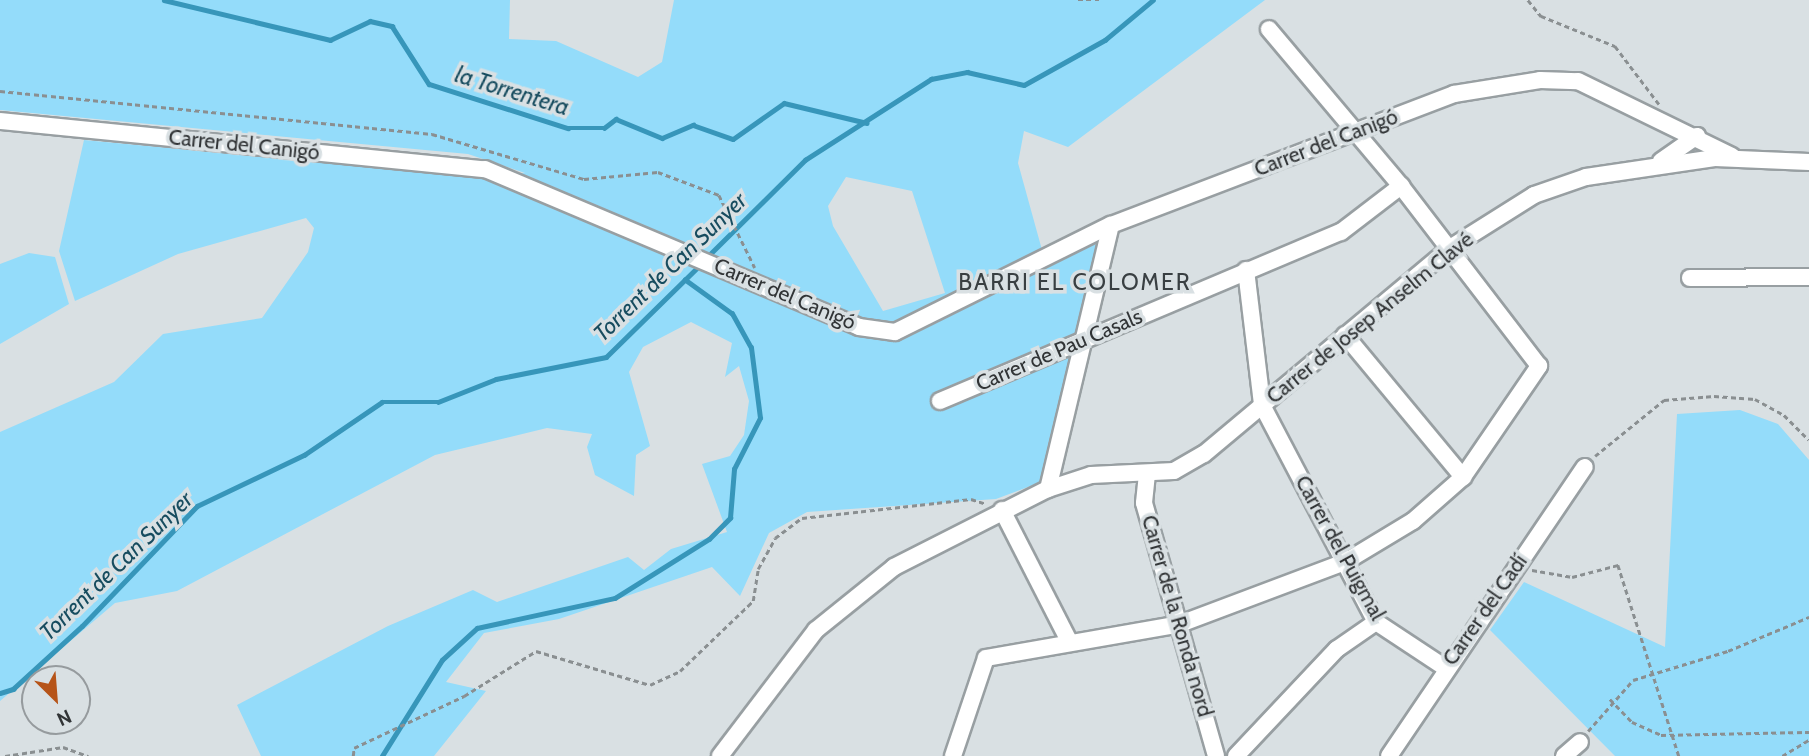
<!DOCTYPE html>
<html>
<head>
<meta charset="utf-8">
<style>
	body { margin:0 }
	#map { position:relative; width:1809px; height:756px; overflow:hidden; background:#d9e0e3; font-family:Cabin,sans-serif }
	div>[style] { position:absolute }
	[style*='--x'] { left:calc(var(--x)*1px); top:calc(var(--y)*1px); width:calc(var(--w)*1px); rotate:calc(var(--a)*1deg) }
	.green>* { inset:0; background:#94dcfa }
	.stream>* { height:4.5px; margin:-2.25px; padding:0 2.25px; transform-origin:2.25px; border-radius:2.25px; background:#3796ba }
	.path>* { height:2.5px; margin-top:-1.25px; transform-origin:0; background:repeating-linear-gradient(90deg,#8a8f91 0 5px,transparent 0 8.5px) }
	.roads { filter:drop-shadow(2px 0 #989fa2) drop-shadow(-2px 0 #989fa2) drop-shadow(0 2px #989fa2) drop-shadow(0 -2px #989fa2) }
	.minor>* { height:16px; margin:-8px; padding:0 8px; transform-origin:8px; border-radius:8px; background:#fff }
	span { translate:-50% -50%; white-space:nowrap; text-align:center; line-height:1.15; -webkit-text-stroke:7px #d9e0e3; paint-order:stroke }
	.street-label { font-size:21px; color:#313436 }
	.water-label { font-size:23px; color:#174c5f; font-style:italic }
	.neighbourhood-label { font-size:23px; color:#393f42; letter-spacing:2px }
	.north { position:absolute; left:21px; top:665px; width:70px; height:70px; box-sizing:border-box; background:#d9e0e3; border:2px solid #969b9e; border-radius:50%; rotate:155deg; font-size:19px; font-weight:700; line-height:28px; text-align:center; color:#313436 }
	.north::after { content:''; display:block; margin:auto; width:24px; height:32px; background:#b65419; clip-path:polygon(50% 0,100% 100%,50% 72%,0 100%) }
</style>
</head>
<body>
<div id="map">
	<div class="green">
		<div style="clip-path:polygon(evenodd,0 0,510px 0,509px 39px,556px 41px,638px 77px,662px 62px,674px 0,1265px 0,1068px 147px,1024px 131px,1018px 163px,1047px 268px,1098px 241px,1041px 482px,996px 499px,807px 512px,769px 533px,740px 596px,712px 567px,559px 619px,484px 633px,446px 682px,486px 691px,434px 756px,261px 756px,237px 705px,388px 626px,473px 590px,497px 602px,628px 557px,644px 570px,671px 549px,727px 532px,702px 464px,730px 456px,744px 435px,749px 401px,739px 366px,725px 377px,732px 343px,691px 322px,643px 347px,629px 372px,650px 446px,636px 455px,634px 496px,595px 475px,587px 447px,592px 434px,547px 428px,435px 455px,177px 591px,115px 603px,0 701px,0 432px,114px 382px,163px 334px,262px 318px,308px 252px,314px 228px,306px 218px,178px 254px,75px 301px,59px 251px,84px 140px,475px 177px,525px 173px,468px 154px,0 110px,0 0,846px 177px,912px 191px,945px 293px,883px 311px,833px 226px,828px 206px,846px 177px)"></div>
		<div style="clip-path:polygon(29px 253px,55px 257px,69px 304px,0 344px,0 264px)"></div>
		<div style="clip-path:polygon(1740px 410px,1778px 424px,1809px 460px,1809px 756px,1615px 756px,1490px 630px,1524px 582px,1665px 647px,1677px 414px)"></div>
	</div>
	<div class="stream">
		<div style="--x:164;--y:0;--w:171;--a:13.5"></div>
		<div style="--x:330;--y:40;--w:44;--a:-25.4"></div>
		<div style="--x:370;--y:21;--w:23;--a:13"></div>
		<div style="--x:392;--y:26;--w:69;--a:57.5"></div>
		<div style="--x:429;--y:84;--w:146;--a:17.6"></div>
		<div style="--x:568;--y:128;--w:36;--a:0"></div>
		<div style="--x:604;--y:128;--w:15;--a:-37"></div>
		<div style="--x:616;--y:119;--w:50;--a:22.4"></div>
		<div style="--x:662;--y:138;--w:34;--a:-23"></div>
		<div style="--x:693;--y:125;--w:42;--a:19.3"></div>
		<div style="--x:733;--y:139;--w:62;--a:-35.2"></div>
		<div style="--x:784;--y:103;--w:85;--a:13.5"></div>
		<div style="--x:707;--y:257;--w:138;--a:-44.7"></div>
		<div style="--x:805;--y:160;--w:150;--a:-32.7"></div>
		<div style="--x:931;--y:79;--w:37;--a:-11"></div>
		<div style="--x:967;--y:72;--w:58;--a:12.8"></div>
		<div style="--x:1024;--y:85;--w:93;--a:-29.1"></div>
		<div style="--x:1105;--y:40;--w:62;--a:-39.8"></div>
		<div style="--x:0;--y:693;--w:14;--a:-17"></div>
		<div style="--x:13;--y:689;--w:93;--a:-42.4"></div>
		<div style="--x:82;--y:626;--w:166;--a:-46.2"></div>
		<div style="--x:197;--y:506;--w:119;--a:-25.5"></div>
		<div style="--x:304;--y:455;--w:94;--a:-34.2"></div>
		<div style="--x:382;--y:402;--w:56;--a:0"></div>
		<div style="--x:438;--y:402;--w:62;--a:-21.6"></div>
		<div style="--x:496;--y:379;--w:112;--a:-11.3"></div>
		<div style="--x:606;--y:357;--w:133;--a:-44.4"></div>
		<div style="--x:382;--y:756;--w:113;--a:-58"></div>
		<div style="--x:442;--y:660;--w:47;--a:-42.4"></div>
		<div style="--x:477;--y:628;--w:141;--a:-12.3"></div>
		<div style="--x:615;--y:598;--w:111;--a:-32.1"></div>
		<div style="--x:709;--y:539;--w:30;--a:-45"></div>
		<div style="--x:730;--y:518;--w:49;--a:-85.3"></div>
		<div style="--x:734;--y:469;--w:57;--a:-63"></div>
		<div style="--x:760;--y:418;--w:71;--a:-97.3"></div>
		<div style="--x:751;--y:348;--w:39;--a:-119"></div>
		<div style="--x:732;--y:314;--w:58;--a:-144.1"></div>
	</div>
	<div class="path">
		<div style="--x:1078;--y:0;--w:21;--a:0"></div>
		<div style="--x:1528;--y:0;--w:21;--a:51"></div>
		<div style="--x:1541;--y:16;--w:80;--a:22.1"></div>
		<div style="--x:1615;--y:46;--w:73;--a:52.8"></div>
		<div style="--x:0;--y:91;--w:434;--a:5.7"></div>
		<div style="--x:432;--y:134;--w:159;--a:16.5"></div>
		<div style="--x:584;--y:179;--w:74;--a:-5.4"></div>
		<div style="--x:658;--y:172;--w:65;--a:20.7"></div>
		<div style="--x:719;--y:195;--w:81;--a:63.7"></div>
		<div style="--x:1595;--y:456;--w:89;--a:-39.1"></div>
		<div style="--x:1664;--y:400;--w:50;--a:-4.6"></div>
		<div style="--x:1714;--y:396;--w:41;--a:4.2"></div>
		<div style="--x:1755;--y:399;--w:33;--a:29"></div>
		<div style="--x:1784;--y:415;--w:35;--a:45"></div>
		<div style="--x:1532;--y:570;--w:41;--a:9.9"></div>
		<div style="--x:1572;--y:577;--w:48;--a:-14.6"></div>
		<div style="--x:1618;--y:565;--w:201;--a:72.3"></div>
		<div style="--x:1610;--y:699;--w:32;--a:46"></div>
		<div style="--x:1632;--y:722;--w:32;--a:24"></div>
		<div style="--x:1661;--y:735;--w:148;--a:-1.2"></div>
		<div style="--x:1588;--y:731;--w:68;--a:-48.6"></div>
		<div style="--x:1633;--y:680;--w:99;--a:-17"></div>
		<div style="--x:1728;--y:651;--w:88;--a:-22.8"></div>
		<div style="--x:5;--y:756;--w:59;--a:-8.8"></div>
		<div style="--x:63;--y:747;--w:27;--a:20"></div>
		<div style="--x:353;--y:756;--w:8;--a:-83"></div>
		<div style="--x:354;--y:748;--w:122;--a:-25.3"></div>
		<div style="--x:464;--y:696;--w:85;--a:-32"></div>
		<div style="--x:536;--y:651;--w:119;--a:16.6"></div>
		<div style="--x:650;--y:685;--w:33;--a:-25"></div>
		<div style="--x:680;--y:671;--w:101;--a:-43.8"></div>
		<div style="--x:753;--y:601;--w:32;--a:-81"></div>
		<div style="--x:758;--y:569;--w:35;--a:-61"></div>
		<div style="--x:775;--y:538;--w:34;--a:-37"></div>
		<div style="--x:802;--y:518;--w:170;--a:-6.4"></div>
		<div style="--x:971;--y:499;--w:16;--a:18"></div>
		<div style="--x:1782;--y:756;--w:31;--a:-31"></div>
	</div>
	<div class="roads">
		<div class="minor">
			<div style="--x:0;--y:121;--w:487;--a:5.7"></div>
			<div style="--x:485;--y:169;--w:406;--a:22.9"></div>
			<div style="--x:859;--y:327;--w:36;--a:8"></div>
			<div style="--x:895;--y:332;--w:241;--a:-26.4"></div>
			<div style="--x:1111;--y:225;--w:367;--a:-20.9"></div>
			<div style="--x:1454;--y:94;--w:87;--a:-9.2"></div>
			<div style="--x:1540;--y:80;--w:38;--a:2"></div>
			<div style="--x:1578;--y:81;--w:171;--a:26"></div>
			<div style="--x:1661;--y:161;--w:44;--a:-34.8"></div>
			<div style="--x:1246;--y:270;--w:136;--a:83.2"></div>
			<div style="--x:1262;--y:405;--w:245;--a:62.3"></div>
			<div style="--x:1376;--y:622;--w:82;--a:33.5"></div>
			<div style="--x:1690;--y:278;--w:119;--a:-0.5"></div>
			<div style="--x:1345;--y:335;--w:185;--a:50.3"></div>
			<div style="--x:940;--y:401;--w:435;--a:-22.9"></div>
			<div style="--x:1341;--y:232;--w:76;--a:-37.5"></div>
			<div style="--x:1147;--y:474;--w:29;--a:96"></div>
			<div style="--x:1144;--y:503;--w:263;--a:74.1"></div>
			<div style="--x:1048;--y:489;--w:271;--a:-76.6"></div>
			<div style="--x:1002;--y:510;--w:147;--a:62.9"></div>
			<div style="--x:720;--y:756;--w:158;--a:-52.7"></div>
			<div style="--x:816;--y:630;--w:100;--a:-38.9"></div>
			<div style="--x:894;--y:567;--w:173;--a:-26.9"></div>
			<div style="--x:1048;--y:489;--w:45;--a:-18"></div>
			<div style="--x:1091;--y:475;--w:83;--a:-2.8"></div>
			<div style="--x:1174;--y:471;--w:34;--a:-30"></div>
			<div style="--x:1204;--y:454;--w:321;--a:-39.9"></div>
			<div style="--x:1450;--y:248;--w:99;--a:-32.2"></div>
			<div style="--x:1534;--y:195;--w:55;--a:-19.1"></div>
			<div style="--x:1586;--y:177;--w:130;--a:-8.4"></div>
			<div style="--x:1715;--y:158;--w:94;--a:2.4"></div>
			<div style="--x:953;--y:756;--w:103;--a:-71.4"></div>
			<div style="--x:986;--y:658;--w:197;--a:-9.9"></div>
			<div style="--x:1180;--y:624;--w:176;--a:-20.6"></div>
			<div style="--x:1345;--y:562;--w:79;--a:-31.1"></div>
			<div style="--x:1413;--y:521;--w:67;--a:-41.3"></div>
			<div style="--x:1463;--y:477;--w:135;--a:-55.6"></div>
			<div style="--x:1539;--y:366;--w:227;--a:-127.5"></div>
			<div style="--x:1401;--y:186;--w:205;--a:-130.1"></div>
			<div style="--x:1236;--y:756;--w:147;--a:-46.7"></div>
			<div style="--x:1337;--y:649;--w:47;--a:-34.7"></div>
			<div style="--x:1389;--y:756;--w:349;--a:-55.9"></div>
			<div style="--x:1564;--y:756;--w:21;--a:-41"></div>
		</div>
	</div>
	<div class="street-label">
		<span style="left:1326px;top:143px;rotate:-21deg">Carrer del Canigó</span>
		<span style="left:244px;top:145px;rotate:6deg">Carrer del Canigó</span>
		<span style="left:785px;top:294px;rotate:23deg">Carrer del Canigó</span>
		<span style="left:1370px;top:318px;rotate:-39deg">Carrer de Josep Anselm Clavé</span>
		<span style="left:1059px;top:350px;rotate:-23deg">Carrer de Pau Casals</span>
		<span style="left:1340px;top:548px;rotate:61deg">Carrer del Puigmal</span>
		<span style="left:1485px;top:610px;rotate:-55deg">Carrer del Cadí</span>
		<span style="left:1177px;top:616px;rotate:74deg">Carrer de la Ronda nord</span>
	</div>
	<div class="water-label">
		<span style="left:512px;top:91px;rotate:17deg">la Torrentera</span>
		<span style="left:670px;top:267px;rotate:-44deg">Torrent de Can Sunyer</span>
		<span style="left:116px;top:566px;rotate:-44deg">Torrent de Can Sunyer</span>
	</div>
	<div class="neighbourhood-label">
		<span style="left:1075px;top:282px">BARRI EL COLOMER</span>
	</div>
	<div class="north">N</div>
</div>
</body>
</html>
